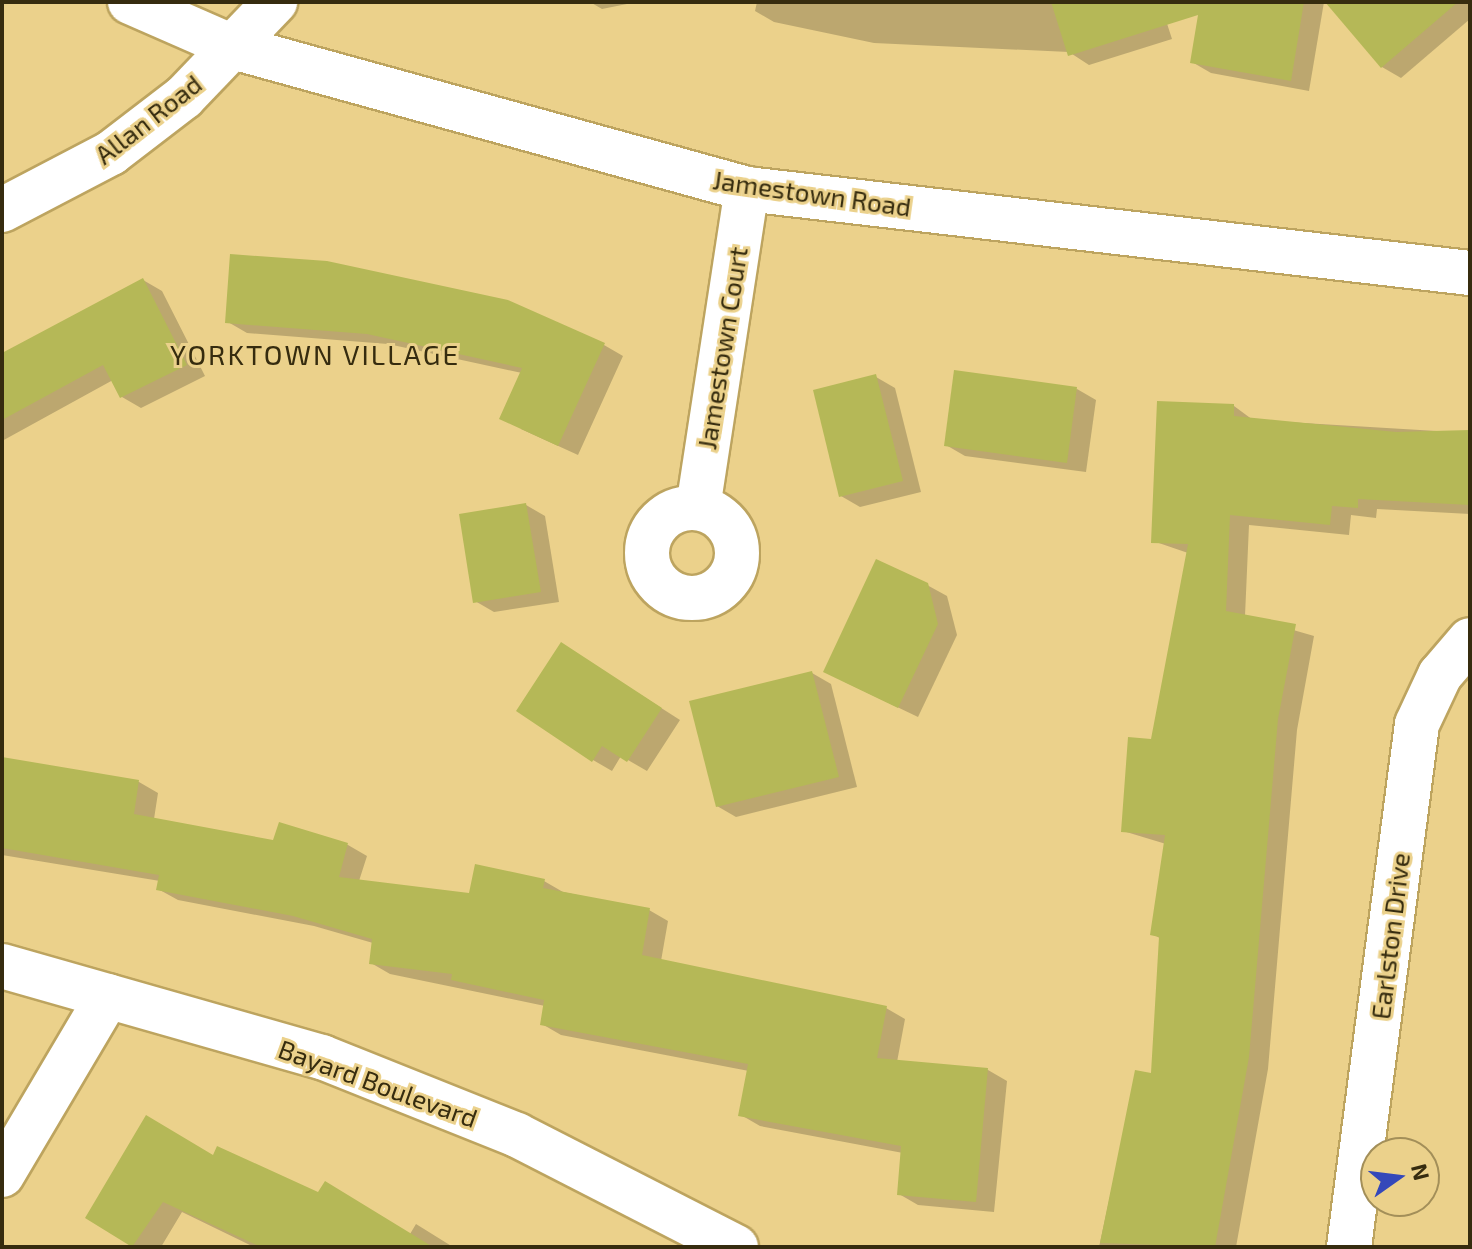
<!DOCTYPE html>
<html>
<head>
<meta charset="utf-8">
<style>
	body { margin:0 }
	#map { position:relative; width:1472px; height:1249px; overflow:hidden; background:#ebd18b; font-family:"Exo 2",sans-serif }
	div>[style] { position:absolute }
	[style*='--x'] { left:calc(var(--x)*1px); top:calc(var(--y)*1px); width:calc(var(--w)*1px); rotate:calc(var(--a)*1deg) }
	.shadow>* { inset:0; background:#0003 }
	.building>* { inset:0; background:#b5b857 }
	.roads { filter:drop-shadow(2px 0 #bda45f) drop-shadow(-2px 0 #bda45f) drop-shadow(0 2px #bda45f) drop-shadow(0 -2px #bda45f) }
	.street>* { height:44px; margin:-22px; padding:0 22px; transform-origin:22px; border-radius:22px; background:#fff }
	.street>.ring { margin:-22px; padding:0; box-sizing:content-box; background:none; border:44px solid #fff; border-radius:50% }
	span { translate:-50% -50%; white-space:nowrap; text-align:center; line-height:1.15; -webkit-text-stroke:6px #ebd18b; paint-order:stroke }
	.street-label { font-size:26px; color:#362c0f }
	.neighbourhood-label { font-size:28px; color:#362c0f; letter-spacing:2px }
	.frame { position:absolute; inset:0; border:4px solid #362c0f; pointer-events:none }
	.north { position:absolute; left:1360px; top:1137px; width:80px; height:80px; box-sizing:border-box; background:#ebd18b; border:2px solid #a38f59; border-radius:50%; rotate:76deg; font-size:22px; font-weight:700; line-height:32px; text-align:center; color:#362c0f }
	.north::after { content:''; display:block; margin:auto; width:28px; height:36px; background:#3448ba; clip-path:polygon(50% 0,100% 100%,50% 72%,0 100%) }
</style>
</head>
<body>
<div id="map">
	<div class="shadow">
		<div style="clip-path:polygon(590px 2px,637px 2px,602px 9px)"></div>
		<div style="clip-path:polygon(757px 2px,1160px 2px,1172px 39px,1089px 65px,1069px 52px,874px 43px,774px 22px,755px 11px)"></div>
		<div style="clip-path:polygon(1202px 2px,1324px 2px,1309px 91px,1211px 73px,1192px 62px)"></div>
		<div style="clip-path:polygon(1327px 2px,1470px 2px,1470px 19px,1401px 78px,1382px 67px)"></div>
		<div style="clip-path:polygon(143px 280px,162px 291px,205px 376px,141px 408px,122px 397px,113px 380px,2px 441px,2px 356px)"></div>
		<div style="clip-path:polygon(228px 322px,604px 345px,623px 356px,578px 455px,521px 429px,522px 373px,388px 344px,247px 333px)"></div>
		<div style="clip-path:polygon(876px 377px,895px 388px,921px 492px,860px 507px,841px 496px)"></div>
		<div style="clip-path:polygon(1077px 389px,1096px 400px,1086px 472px,965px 456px,946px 445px)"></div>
		<div style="clip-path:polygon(1234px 406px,1253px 420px,1470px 433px,1470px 514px,1377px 509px,1376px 518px,1351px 515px,1349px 535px,1249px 525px,1245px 616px,1314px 636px,1297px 730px,1268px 1069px,1236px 1247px,1099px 1247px,1137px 1072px,1153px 1075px,1161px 939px,1153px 934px,1166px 844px,1123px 831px,1153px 741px,1188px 553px,1153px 541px)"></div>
		<div style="clip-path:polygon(526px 505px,545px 516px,559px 602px,494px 612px,475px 601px)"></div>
		<div style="clip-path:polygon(927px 585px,947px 596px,957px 635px,918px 717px,845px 682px)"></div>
		<div style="clip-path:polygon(580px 656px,680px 720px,647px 771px,621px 756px,612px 771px,593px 760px)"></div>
		<div style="clip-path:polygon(812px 673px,831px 684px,857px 787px,736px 817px,717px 806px)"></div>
		<div style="clip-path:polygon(2px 759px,139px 782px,158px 793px,154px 819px,275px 842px,280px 825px,348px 845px,367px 856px,359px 881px,470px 895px,544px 881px,563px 892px,649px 910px,668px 921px,661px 961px,886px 1008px,905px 1019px,897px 1062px,988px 1070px,1007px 1081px,994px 1212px,918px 1205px,899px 1194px,903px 1153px,760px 1126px,741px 1115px,749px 1071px,561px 1035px,542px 1024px,545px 1006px,390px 974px,371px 963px,373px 943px,314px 926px,178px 900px,158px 889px,160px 881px,2px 855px)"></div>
		<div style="clip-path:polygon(214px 1158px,410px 1234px,416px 1224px,453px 1247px,254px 1247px,182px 1212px,161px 1247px,136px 1247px,88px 1217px)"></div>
	</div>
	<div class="building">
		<div style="clip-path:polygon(1051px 2px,1304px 2px,1291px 81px,1190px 63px,1198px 15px,1068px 56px)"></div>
		<div style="clip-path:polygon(1325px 2px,1458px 2px,1381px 68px)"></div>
		<div style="clip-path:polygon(230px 254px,327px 261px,508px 300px,605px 343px,558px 446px,499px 419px,522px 368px,367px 334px,225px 323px)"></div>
		<div style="clip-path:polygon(143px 278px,187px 365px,120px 398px,103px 365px,2px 420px,2px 353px)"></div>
		<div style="clip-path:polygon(954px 370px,1077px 387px,1067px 463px,944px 446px)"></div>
		<div style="clip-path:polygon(876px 374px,903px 481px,839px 497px,813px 390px)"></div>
		<div style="clip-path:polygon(1157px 401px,1234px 404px,1234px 416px,1396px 432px,1470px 430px,1470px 505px,1358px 499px,1358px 508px,1332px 506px,1330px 525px,1230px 515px,1226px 611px,1296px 624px,1278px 719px,1249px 1057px,1215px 1247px,1100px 1243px,1135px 1070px,1151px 1073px,1159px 937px,1150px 935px,1165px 835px,1121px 832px,1128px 737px,1151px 739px,1188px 544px,1151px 543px)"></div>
		<div style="clip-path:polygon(526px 503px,541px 592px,473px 603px,459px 514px)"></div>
		<div style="clip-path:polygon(876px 559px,928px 583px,938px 624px,898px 708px,823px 672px)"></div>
		<div style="clip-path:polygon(561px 642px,662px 708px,627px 762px,602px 746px,592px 762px,516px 711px)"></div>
		<div style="clip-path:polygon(812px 671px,839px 777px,716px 807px,689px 701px)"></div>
		<div style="clip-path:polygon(2px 757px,139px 780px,134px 814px,273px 840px,279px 822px,348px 843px,339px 877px,469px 893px,475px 864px,545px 879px,543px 888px,650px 908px,642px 955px,887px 1006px,877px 1058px,988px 1068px,976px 1202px,897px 1195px,901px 1146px,738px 1116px,748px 1064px,540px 1025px,544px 1000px,451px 980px,452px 974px,369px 964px,372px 939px,293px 916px,156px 890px,159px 875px,2px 848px)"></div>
		<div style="clip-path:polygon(146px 1115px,213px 1155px,217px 1146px,318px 1192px,325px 1181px,433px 1247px,261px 1247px,163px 1202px,132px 1247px,85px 1218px)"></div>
	</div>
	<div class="roads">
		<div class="street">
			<div style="--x:130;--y:2;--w:112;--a:23.6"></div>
			<div style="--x:233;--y:47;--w:533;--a:15.44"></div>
			<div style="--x:747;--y:189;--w:728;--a:6.63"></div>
			<div style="--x:2;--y:210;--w:123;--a:-27.6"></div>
			<div style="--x:111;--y:153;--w:92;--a:-37.5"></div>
			<div style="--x:184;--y:97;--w:132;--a:-46.2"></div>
			<div class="ring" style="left:647px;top:508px;width:46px;height:46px"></div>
			<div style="--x:698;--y:508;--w:323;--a:-81.3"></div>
			<div style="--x:2;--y:966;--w:333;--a:15.9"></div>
			<div style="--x:322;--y:1057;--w:210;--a:21.8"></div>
			<div style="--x:517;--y:1135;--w:246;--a:27.1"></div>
			<div style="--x:2;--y:1175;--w:208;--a:-59.4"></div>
			<div style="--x:1349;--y:1247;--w:527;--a:-82.59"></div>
			<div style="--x:1417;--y:724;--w:54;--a:-64.9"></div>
			<div style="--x:1440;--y:675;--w:46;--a:-49.4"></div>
		</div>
	</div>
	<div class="street-label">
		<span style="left:148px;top:119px;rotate:-38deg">Allan Road</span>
		<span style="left:812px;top:193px;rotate:8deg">Jamestown Road</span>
		<span style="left:722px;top:348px;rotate:-81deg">Jamestown Court</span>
		<span style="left:1390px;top:936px;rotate:-83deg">Earlston Drive</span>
		<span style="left:378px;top:1083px;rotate:20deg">Bayard Boulevard</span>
	</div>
	<div class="neighbourhood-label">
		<span style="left:315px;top:354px">YORKTOWN VILLAGE</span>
	</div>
	<div class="frame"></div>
	<div class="north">N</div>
</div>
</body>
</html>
